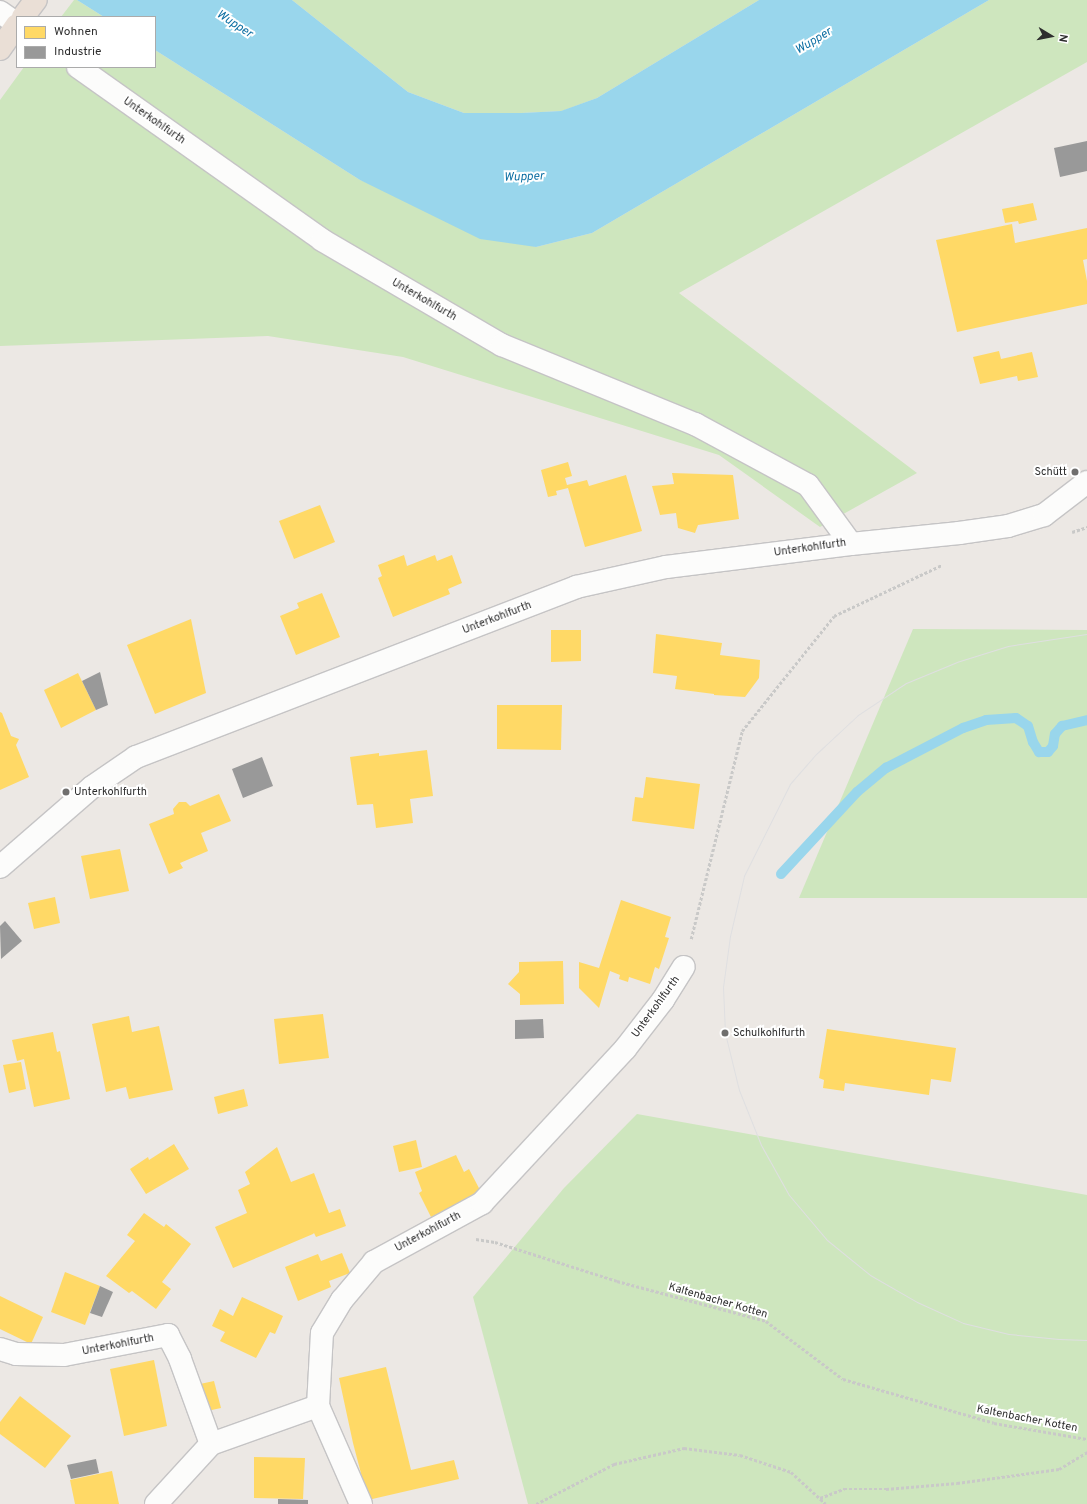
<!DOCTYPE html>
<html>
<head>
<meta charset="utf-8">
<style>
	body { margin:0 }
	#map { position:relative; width:1087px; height:1504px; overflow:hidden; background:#ece8e4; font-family:Overpass,sans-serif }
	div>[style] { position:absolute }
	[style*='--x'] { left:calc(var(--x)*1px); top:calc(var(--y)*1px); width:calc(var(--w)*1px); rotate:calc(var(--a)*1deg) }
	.green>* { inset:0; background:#cee6be }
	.water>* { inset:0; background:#99d6ec }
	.homes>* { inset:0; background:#ffd966 }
	.industry>* { inset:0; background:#999 }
	.stream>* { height:10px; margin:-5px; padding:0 5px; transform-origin:5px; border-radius:5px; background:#99d6ec }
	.path>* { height:2.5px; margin-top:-1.25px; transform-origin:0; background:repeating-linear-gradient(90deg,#c9c9c8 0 3px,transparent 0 5px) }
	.roads { filter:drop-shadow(1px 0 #c5c4c5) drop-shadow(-1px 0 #c5c4c5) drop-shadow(0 1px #c5c4c5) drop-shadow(0 -1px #c5c4c5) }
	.minor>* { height:22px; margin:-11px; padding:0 11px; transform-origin:11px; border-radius:11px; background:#fcfcfb }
	.highway>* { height:22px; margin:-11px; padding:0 11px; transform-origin:11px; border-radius:11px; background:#eadfd6 }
	.tram>* { height:1px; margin:-0.5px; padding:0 0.5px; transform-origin:0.5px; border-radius:0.5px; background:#dfdfe1 }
	.dots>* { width:11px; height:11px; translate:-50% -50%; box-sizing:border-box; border:2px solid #fff; border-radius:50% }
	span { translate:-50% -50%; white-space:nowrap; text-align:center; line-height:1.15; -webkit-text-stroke:4px #fff; paint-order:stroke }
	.street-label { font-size:11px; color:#2e2e2e }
	.poi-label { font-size:11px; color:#2e2e2e }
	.right { translate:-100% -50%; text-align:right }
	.left { translate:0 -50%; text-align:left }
	.water-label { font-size:12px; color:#0d6fa3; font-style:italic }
	.legend { position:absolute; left:16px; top:16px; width:140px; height:52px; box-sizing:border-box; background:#fff; border:1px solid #ababab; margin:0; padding:5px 7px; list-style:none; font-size:12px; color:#2e2e2e }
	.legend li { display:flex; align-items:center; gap:8px; height:20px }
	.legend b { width:20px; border:1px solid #ababab }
	.north { position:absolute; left:1031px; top:16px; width:40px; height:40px; -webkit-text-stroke:3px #fff; paint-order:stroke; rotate:100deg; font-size:11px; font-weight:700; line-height:16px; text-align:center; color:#2e2e2e }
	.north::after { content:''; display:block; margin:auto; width:14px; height:18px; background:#2e2e2e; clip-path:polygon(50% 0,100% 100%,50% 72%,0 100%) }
</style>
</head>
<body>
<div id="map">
	<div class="green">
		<div style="clip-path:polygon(74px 0,77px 0,104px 17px,61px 17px)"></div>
		<div style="clip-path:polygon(292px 0,759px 0,597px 98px,562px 111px,521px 113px,464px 113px,408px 92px)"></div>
		<div style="clip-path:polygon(989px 0,1087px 0,1087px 62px,679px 293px,917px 473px,820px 527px,719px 455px,403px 357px,268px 336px,0 346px,0 100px,24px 67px,155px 67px,155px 50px,360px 180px,536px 247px,592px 233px)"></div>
		<div style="clip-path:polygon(913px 629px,1087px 630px,1087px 898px,799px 898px)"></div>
		<div style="clip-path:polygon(637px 1114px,1087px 1195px,1087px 1504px,528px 1504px,473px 1297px,564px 1188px)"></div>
	</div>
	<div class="water">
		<div style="clip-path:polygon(77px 0,292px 0,408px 92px,464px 113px,521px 113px,561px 111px,597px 98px,759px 0,989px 0,592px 233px,536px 247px,480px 239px,360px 180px,155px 50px,155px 17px,104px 17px)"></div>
	</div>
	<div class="homes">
		<div style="clip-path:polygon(1033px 203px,1037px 220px,1019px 224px,1018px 221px,1005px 223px,1002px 209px)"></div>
		<div style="clip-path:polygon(1012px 224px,1015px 243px,1087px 228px,1087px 259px,1083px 260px,1087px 281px,1087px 304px,957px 332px,936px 240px)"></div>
		<div style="clip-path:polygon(999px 351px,1001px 359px,1032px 352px,1038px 377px,1018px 381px,1017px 376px,980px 384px,973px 357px)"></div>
		<div style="clip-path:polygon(568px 462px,572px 476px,565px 478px,567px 485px,587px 480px,589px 486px,626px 475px,642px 531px,585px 547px,568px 488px,556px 491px,557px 495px,548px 497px,541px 470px)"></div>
		<div style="clip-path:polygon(672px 473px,733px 475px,739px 519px,698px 525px,695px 533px,678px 528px,676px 513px,660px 515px,652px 486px,674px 484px)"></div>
		<div style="clip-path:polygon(320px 505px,335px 542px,294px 559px,279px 521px)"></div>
		<div style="clip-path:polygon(404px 555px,407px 566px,435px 555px,437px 561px,452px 555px,462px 583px,448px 589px,450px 594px,393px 617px,378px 578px,382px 576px,378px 565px)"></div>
		<div style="clip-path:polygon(322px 593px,340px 637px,296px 655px,280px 616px,299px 608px,297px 603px)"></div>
		<div style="clip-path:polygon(191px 619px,206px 693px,155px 714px,127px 645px)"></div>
		<div style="clip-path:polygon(551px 630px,581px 630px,581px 661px,551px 662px)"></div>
		<div style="clip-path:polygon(656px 634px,722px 643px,720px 655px,760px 660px,759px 678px,745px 697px,714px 695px,714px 694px,675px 689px,677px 676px,653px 673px)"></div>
		<div style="clip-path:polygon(78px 673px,96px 710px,61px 728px,44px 690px)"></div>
		<div style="clip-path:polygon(497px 705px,562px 705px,561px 750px,497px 749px)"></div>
		<div style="clip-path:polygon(0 712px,2px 713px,11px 736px,19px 739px,16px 745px,29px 777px,0 790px)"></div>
		<div style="clip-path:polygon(427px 750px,433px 796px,410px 799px,413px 823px,376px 828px,373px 804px,357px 805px,350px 757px,379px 753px,379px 756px)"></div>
		<div style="clip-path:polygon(646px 777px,700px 784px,694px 829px,632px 821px,635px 797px,643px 798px)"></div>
		<div style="clip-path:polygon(219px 794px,231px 821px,201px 833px,208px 851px,180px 863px,183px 868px,169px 874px,149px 824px,174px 814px,173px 809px,179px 802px,186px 802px,190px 806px)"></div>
		<div style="clip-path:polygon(120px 849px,129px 891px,90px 899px,81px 856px)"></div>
		<div style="clip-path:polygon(55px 897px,60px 923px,34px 929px,28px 903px)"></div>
		<div style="clip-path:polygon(621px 900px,671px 917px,665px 937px,669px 938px,659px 969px,655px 967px,650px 984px,629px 977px,628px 982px,619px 979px,620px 975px,610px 971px,599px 1008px,579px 988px,579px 962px,599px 968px)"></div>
		<div style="clip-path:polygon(563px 961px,564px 1004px,520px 1005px,520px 994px,508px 984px,519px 972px,519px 962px)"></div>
		<div style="clip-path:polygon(323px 1014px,329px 1058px,279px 1064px,274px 1019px)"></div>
		<div style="clip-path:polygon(129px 1016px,132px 1032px,159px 1026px,173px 1090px,129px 1099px,126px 1087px,106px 1092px,92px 1024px)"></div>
		<div style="clip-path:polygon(827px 1029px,956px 1048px,951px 1082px,931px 1079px,929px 1095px,845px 1083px,844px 1091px,823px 1088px,824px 1080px,819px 1078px)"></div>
		<div style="clip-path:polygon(53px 1032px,57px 1052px,60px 1051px,70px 1099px,34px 1107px,24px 1059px,17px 1061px,12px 1040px)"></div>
		<div style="clip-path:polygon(21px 1062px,26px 1089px,9px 1093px,3px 1065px)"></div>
		<div style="clip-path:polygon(244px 1089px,248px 1106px,218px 1114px,214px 1097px)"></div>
		<div style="clip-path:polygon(416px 1140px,422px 1167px,399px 1172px,393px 1146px)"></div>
		<div style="clip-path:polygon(174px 1144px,189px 1169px,146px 1194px,130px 1169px,148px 1157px,149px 1160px)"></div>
		<div style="clip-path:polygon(277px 1147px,291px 1182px,314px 1173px,329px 1213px,340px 1209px,346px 1226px,316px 1237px,314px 1233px,313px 1234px,233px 1268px,215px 1227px,247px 1213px,238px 1190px,250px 1184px,245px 1172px)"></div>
		<div style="clip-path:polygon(456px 1155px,464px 1172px,469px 1169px,481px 1192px,431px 1217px,419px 1193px,422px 1191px,415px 1172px)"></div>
		<div style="clip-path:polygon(144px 1213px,164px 1227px,166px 1224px,191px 1244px,162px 1282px,171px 1289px,156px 1309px,132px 1291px,129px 1293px,106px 1276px,135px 1241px,127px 1235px)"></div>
		<div style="clip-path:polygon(342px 1253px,350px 1273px,329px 1281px,331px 1287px,298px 1301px,285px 1267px,318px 1254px,321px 1261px)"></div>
		<div style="clip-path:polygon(65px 1272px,100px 1286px,85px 1325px,51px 1312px)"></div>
		<div style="clip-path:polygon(0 1296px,43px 1317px,31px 1344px,0 1329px)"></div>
		<div style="clip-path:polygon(242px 1297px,283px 1316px,275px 1334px,270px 1332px,256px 1358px,220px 1341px,225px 1332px,212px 1326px,220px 1309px,233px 1316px)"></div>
		<div style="clip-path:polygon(154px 1360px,167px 1426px,124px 1436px,110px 1369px)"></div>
		<div style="clip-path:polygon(386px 1367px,411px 1470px,454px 1460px,459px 1479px,368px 1500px,353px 1443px,339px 1378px)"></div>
		<div style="clip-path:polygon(214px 1381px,221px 1408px,207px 1411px,200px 1384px)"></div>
		<div style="clip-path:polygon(20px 1396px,71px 1436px,45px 1468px,0 1434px,0 1422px)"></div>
		<div style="clip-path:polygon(254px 1457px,305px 1458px,303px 1499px,254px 1498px)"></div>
		<div style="clip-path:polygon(112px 1471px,119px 1504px,75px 1504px,70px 1480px)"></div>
	</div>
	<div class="industry">
		<div style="clip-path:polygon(1087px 141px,1087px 171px,1060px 177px,1054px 148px)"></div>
		<div style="clip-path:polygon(100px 672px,108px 705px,96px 710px,82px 681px)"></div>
		<div style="clip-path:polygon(262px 757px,273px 786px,243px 798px,232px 769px)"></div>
		<div style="clip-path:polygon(5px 921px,22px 941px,1px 959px,0 926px)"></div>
		<div style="clip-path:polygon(543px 1019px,544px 1038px,515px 1039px,515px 1020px)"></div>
		<div style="clip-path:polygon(100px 1286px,113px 1292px,102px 1317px,90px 1313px)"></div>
		<div style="clip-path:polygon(96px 1459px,99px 1473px,71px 1479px,67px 1465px)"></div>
		<div style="clip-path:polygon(278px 1499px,308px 1500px,308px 1504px,278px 1504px)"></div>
	</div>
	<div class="stream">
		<div style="--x:781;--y:874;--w:112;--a:-47.2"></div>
		<div style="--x:857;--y:792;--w:38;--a:-40"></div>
		<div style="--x:886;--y:768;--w:87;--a:-27.5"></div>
		<div style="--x:963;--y:728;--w:24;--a:-19"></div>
		<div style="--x:986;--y:720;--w:30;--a:-4"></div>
		<div style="--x:1016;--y:718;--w:14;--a:34"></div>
		<div style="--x:1028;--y:726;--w:17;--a:73"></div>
		<div style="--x:1033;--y:742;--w:12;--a:59"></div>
		<div style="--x:1039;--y:752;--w:9;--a:0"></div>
		<div style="--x:1048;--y:752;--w:8;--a:-50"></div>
		<div style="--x:1053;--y:746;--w:12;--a:-81"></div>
		<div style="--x:1055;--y:734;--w:11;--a:-49"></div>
		<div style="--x:1062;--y:726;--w:26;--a:-13"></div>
	</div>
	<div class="path">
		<div style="--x:1072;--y:532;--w:16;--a:-18"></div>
		<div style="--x:691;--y:939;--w:214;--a:-76.2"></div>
		<div style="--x:742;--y:731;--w:147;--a:-51.3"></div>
		<div style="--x:834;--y:616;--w:119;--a:-25.3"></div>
		<div style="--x:476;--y:1239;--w:19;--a:9"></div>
		<div style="--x:495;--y:1242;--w:128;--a:17.7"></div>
		<div style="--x:617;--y:1281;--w:154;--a:15"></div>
		<div style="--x:766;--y:1321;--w:96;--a:37"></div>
		<div style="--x:843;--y:1379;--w:157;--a:16.2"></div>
		<div style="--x:994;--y:1423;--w:94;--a:9.8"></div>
		<div style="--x:820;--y:1498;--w:26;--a:-21"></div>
		<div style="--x:844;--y:1489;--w:42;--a:0"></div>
		<div style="--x:886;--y:1489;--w:71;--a:-4.8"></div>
		<div style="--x:957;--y:1483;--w:103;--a:-7.8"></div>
		<div style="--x:1059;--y:1469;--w:33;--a:-31"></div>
		<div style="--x:536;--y:1504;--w:88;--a:-27.1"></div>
		<div style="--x:614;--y:1464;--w:72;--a:-12.9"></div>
		<div style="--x:684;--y:1448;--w:56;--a:7.1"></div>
		<div style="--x:740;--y:1455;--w:54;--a:18.4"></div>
		<div style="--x:791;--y:1472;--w:47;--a:42.4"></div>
	</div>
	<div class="roads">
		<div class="minor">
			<div style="--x:0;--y:12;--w:21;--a:35"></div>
			<div style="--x:78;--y:67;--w:299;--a:35.3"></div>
			<div style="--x:322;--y:240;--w:208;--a:30.3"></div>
			<div style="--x:502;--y:345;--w:209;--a:22.3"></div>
			<div style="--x:695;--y:424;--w:128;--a:28.4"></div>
			<div style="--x:808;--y:485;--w:73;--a:53.9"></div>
			<div style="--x:0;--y:867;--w:122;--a:-41"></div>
			<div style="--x:92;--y:787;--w:53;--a:-34.3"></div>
			<div style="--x:136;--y:757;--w:472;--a:-21.1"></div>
			<div style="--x:576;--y:587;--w:92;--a:-12.5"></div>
			<div style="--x:666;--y:567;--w:186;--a:-7.1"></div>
			<div style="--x:851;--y:544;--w:109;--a:-5.8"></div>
			<div style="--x:959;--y:533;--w:49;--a:-8.1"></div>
			<div style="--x:1008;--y:526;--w:38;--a:-17"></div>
			<div style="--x:1044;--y:515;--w:54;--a:-37.5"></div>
			<div style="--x:0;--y:1349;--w:17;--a:17"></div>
			<div style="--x:16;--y:1354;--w:48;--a:1.2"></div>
			<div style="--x:64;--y:1355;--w:106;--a:-10.9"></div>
			<div style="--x:168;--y:1335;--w:27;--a:63"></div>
			<div style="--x:180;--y:1359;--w:90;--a:70"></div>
			<div style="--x:156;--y:1504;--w:81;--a:-47.5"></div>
			<div style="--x:211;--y:1444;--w:114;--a:-19.6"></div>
			<div style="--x:361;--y:1504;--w:107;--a:-113.7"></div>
			<div style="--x:318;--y:1406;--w:73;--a:-86.9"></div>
			<div style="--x:322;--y:1333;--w:39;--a:-59"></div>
			<div style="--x:342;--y:1300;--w:50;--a:-49.9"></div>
			<div style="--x:374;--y:1262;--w:123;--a:-28.6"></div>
			<div style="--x:482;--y:1203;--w:210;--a:-47.1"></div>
			<div style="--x:625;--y:1049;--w:62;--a:-52.2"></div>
			<div style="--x:663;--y:1000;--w:39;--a:-58"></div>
		</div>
		<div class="highway">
			<div style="--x:23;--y:17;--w:21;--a:-53"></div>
			<div style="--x:0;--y:49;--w:29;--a:-55"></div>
		</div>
	</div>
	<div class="tram">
		<div style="--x:1087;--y:634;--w:80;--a:171.4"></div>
		<div style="--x:1008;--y:646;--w:53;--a:162.6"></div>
		<div style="--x:957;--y:662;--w:55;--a:157.6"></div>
		<div style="--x:906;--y:683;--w:58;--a:146.3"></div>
		<div style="--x:858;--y:715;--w:57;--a:137.1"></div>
		<div style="--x:816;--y:754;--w:40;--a:131"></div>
		<div style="--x:790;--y:784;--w:103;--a:116.6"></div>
		<div style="--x:744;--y:876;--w:62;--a:103.1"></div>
		<div style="--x:730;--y:936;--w:51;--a:97.8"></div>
		<div style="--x:723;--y:987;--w:46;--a:87.5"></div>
		<div style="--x:725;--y:1033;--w:59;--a:76.2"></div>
		<div style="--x:739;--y:1090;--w:59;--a:68.2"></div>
		<div style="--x:761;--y:1145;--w:57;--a:60.8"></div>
		<div style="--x:789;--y:1195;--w:59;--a:49.8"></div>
		<div style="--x:827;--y:1240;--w:55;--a:39.1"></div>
		<div style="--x:870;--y:1275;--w:54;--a:29.9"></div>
		<div style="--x:917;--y:1302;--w:51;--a:24.5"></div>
		<div style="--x:963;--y:1323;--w:47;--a:13.4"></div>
		<div style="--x:1009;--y:1334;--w:50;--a:5.7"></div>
		<div style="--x:1059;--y:1339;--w:28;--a:2"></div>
	</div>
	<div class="dots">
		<div style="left:1075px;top:472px;background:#706f6e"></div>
		<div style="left:66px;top:792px;background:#706f6e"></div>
		<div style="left:725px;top:1033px;background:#706f6e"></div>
	</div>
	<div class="street-label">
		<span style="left:154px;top:121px;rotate:35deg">Unterkohlfurth</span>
		<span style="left:424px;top:300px;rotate:30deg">Unterkohlfurth</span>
		<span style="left:810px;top:548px;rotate:-8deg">Unterkohlfurth</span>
		<span style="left:497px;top:618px;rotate:-21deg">Unterkohlfurth</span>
		<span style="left:656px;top:1007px;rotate:-54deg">Unterkohlfurth</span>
		<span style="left:428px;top:1232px;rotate:-28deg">Unterkohlfurth</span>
		<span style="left:718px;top:1301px;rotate:16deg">Kaltenbacher Kotten</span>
		<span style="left:118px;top:1345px;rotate:-11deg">Unterkohlfurth</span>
		<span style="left:1027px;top:1419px;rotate:11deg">Kaltenbacher Kotten</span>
	</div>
	<div class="poi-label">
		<span class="right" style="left:1067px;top:472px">Schütt</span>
		<span class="left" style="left:74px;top:792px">Unterkohlfurth</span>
		<span class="left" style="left:733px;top:1033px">Schulkohlfurth</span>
	</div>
	<div class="water-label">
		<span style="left:234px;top:25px;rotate:33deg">Wupper</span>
		<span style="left:814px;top:42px;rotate:-31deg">Wupper</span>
		<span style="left:524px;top:178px;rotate:-2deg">Wupper</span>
	</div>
	<ul class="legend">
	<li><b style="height:11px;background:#ffd966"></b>Wohnen</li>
	<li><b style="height:11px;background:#999"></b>Industrie</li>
	</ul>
	<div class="north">N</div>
</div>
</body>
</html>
